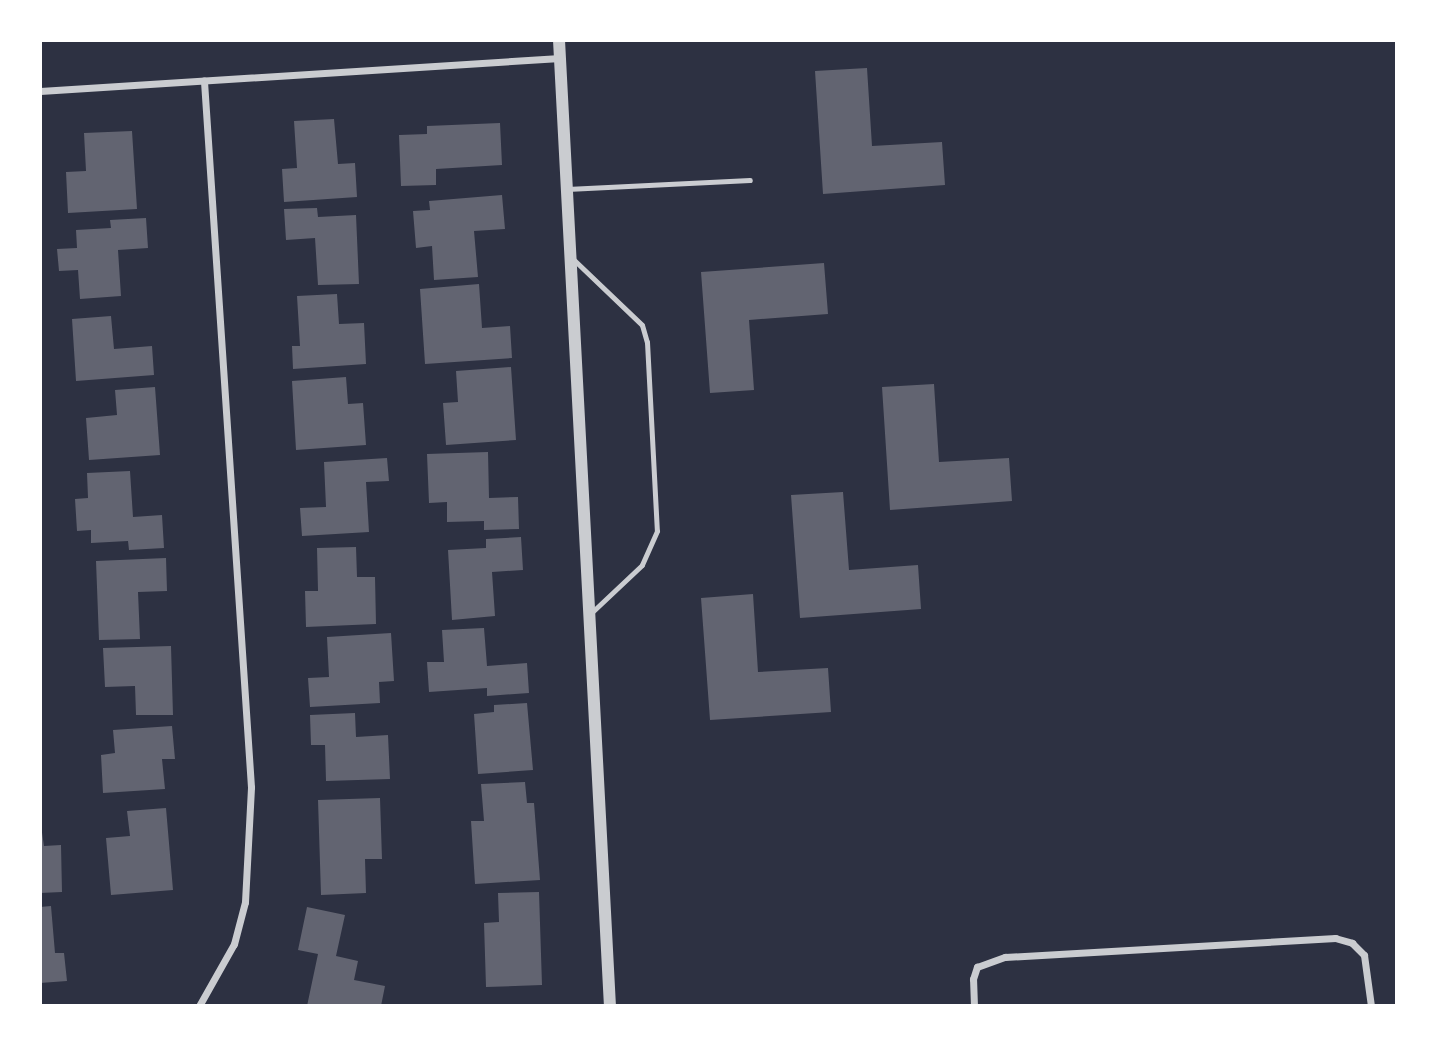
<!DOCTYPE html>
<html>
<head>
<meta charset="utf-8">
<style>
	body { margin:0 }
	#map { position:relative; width:1437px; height:1046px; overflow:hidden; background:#2d3142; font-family:"Source Sans 3",sans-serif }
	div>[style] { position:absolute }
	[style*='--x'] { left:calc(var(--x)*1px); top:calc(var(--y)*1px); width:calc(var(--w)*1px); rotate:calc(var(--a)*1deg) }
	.building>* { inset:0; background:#626471 }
	.service>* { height:5px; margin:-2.5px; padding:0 2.5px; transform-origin:2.5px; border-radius:2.5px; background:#caccd0 }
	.minor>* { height:7px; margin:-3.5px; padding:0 3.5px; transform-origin:3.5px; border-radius:3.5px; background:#caccd0 }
	.tertiary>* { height:12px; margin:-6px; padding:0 6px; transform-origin:6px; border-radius:6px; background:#caccd0 }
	span { translate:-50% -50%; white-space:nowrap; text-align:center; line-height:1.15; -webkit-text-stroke:7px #fff; paint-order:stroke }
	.frame { position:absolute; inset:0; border:42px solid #fff; pointer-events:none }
</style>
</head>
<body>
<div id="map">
	<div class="building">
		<div style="clip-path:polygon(867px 68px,872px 146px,942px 142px,945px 185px,823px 194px,815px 71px)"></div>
		<div style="clip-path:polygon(334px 119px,338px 164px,355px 163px,357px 197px,284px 202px,282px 169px,297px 168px,294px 121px)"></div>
		<div style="clip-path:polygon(500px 123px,502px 165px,436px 169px,436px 185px,401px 186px,399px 135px,427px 134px,427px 126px)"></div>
		<div style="clip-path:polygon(132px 131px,137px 209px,68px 213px,66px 172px,86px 171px,84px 133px)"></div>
		<div style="clip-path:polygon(502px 195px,505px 229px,474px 231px,478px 277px,434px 280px,432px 246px,416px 248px,413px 211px,430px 210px,429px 201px)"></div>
		<div style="clip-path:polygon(317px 208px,318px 217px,356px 215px,359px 284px,318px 285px,315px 238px,286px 240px,284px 209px)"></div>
		<div style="clip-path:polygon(146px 218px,148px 248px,118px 250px,121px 296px,80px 299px,78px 270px,59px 271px,57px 249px,77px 248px,76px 230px,111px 228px,110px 220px)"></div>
		<div style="clip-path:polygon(824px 263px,828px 314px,749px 320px,754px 390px,710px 393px,701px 272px)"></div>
		<div style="clip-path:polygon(479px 284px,482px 328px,510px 326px,512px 358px,425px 364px,420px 289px)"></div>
		<div style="clip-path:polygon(337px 294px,339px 324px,364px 323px,366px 364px,293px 369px,292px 346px,300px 346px,297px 296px)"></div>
		<div style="clip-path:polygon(111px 316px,114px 349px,152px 346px,154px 375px,76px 381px,72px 319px)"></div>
		<div style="clip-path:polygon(511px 367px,516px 440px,446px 445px,443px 403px,458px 402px,456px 371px)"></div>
		<div style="clip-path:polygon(346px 377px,348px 404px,363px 403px,366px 445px,296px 450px,292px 381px)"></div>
		<div style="clip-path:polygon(934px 384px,939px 462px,1009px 458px,1012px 501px,890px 510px,882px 387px)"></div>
		<div style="clip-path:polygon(155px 387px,160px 455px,89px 460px,86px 418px,117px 415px,115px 390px)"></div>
		<div style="clip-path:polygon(488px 452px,489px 498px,518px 497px,519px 529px,484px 530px,484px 521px,447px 522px,447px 502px,429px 503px,427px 454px)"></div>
		<div style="clip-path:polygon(387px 458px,389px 481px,366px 482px,369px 532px,302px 536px,300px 508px,326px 507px,324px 462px)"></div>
		<div style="clip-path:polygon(130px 471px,133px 517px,162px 515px,164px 548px,129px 550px,128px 541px,91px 543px,91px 530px,77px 531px,75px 499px,88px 498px,87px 473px)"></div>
		<div style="clip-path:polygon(843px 492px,849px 570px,918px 565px,921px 609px,800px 618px,791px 495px)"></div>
		<div style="clip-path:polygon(521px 537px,523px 570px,492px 572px,495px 616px,452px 620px,448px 550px,486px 548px,486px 539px)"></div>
		<div style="clip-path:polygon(356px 547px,357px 577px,375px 577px,376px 624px,306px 627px,305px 591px,318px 591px,317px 548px)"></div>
		<div style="clip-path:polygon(166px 558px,167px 591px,138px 592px,140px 639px,99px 640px,96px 561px)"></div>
		<div style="clip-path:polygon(753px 594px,758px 672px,828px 668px,831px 712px,710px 720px,701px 598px)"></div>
		<div style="clip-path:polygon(484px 628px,487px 666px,527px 663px,529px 693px,487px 696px,487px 688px,429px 692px,427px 662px,444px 662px,442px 630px)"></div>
		<div style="clip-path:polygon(391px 633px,394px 681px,379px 682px,380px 703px,310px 707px,308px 678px,329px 677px,327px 637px)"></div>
		<div style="clip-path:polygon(171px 646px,173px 715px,136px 715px,135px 686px,105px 687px,103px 648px)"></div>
		<div style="clip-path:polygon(527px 703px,533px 770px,478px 774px,474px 714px,494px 712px,494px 705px)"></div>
		<div style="clip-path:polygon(355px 713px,356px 737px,388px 735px,390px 779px,326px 781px,325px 745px,311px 745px,310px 715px)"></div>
		<div style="clip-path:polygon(172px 726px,175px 759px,162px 759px,165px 789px,103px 793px,101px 755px,115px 753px,113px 730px)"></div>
		<div style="clip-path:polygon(525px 782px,527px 803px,534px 803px,540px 880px,475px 884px,471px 821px,484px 821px,481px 784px)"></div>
		<div style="clip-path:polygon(380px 798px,382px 859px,365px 859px,366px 893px,321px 895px,318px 800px)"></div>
		<div style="clip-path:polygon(166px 808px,173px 890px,111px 895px,106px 838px,130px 836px,127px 811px)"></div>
		<div style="clip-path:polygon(40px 819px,44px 846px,61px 845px,62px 892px,40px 893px)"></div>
		<div style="clip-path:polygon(539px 892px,542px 985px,486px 987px,484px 923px,499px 922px,498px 893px)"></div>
		<div style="clip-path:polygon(51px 906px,55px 953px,64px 953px,67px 981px,40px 983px,40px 907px)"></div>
		<div style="clip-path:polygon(307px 907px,345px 915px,336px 956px,358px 961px,354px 980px,385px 986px,381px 1006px,307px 1006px,318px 954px,298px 950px)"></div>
	</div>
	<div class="service">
		<div style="--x:567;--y:189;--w:183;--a:-2.8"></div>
		<div style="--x:573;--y:259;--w:95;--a:43.7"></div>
		<div style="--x:642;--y:325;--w:18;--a:74"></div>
		<div style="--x:647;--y:342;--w:189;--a:87"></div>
		<div style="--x:657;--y:531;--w:37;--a:114"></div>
		<div style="--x:642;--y:565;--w:70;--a:136.7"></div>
	</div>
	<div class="minor">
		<div style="--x:40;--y:91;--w:521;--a:-3.63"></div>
		<div style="--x:199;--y:1006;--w:71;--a:-60.6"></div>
		<div style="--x:234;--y:944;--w:43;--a:-75.3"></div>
		<div style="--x:245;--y:902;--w:115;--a:-87"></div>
		<div style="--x:251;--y:787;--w:708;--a:-93.81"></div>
		<div style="--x:974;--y:1006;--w:27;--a:-92"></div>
		<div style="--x:973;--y:979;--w:13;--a:-72"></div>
		<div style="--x:977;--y:967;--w:30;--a:-20"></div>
		<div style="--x:1005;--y:957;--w:331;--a:-3.3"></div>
		<div style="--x:1335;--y:938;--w:18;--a:16"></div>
		<div style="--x:1352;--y:943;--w:17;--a:45"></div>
		<div style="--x:1364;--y:955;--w:51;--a:82.2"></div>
	</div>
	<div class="tertiary">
		<div style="--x:559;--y:40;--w:967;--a:86.98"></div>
	</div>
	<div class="frame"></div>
</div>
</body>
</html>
